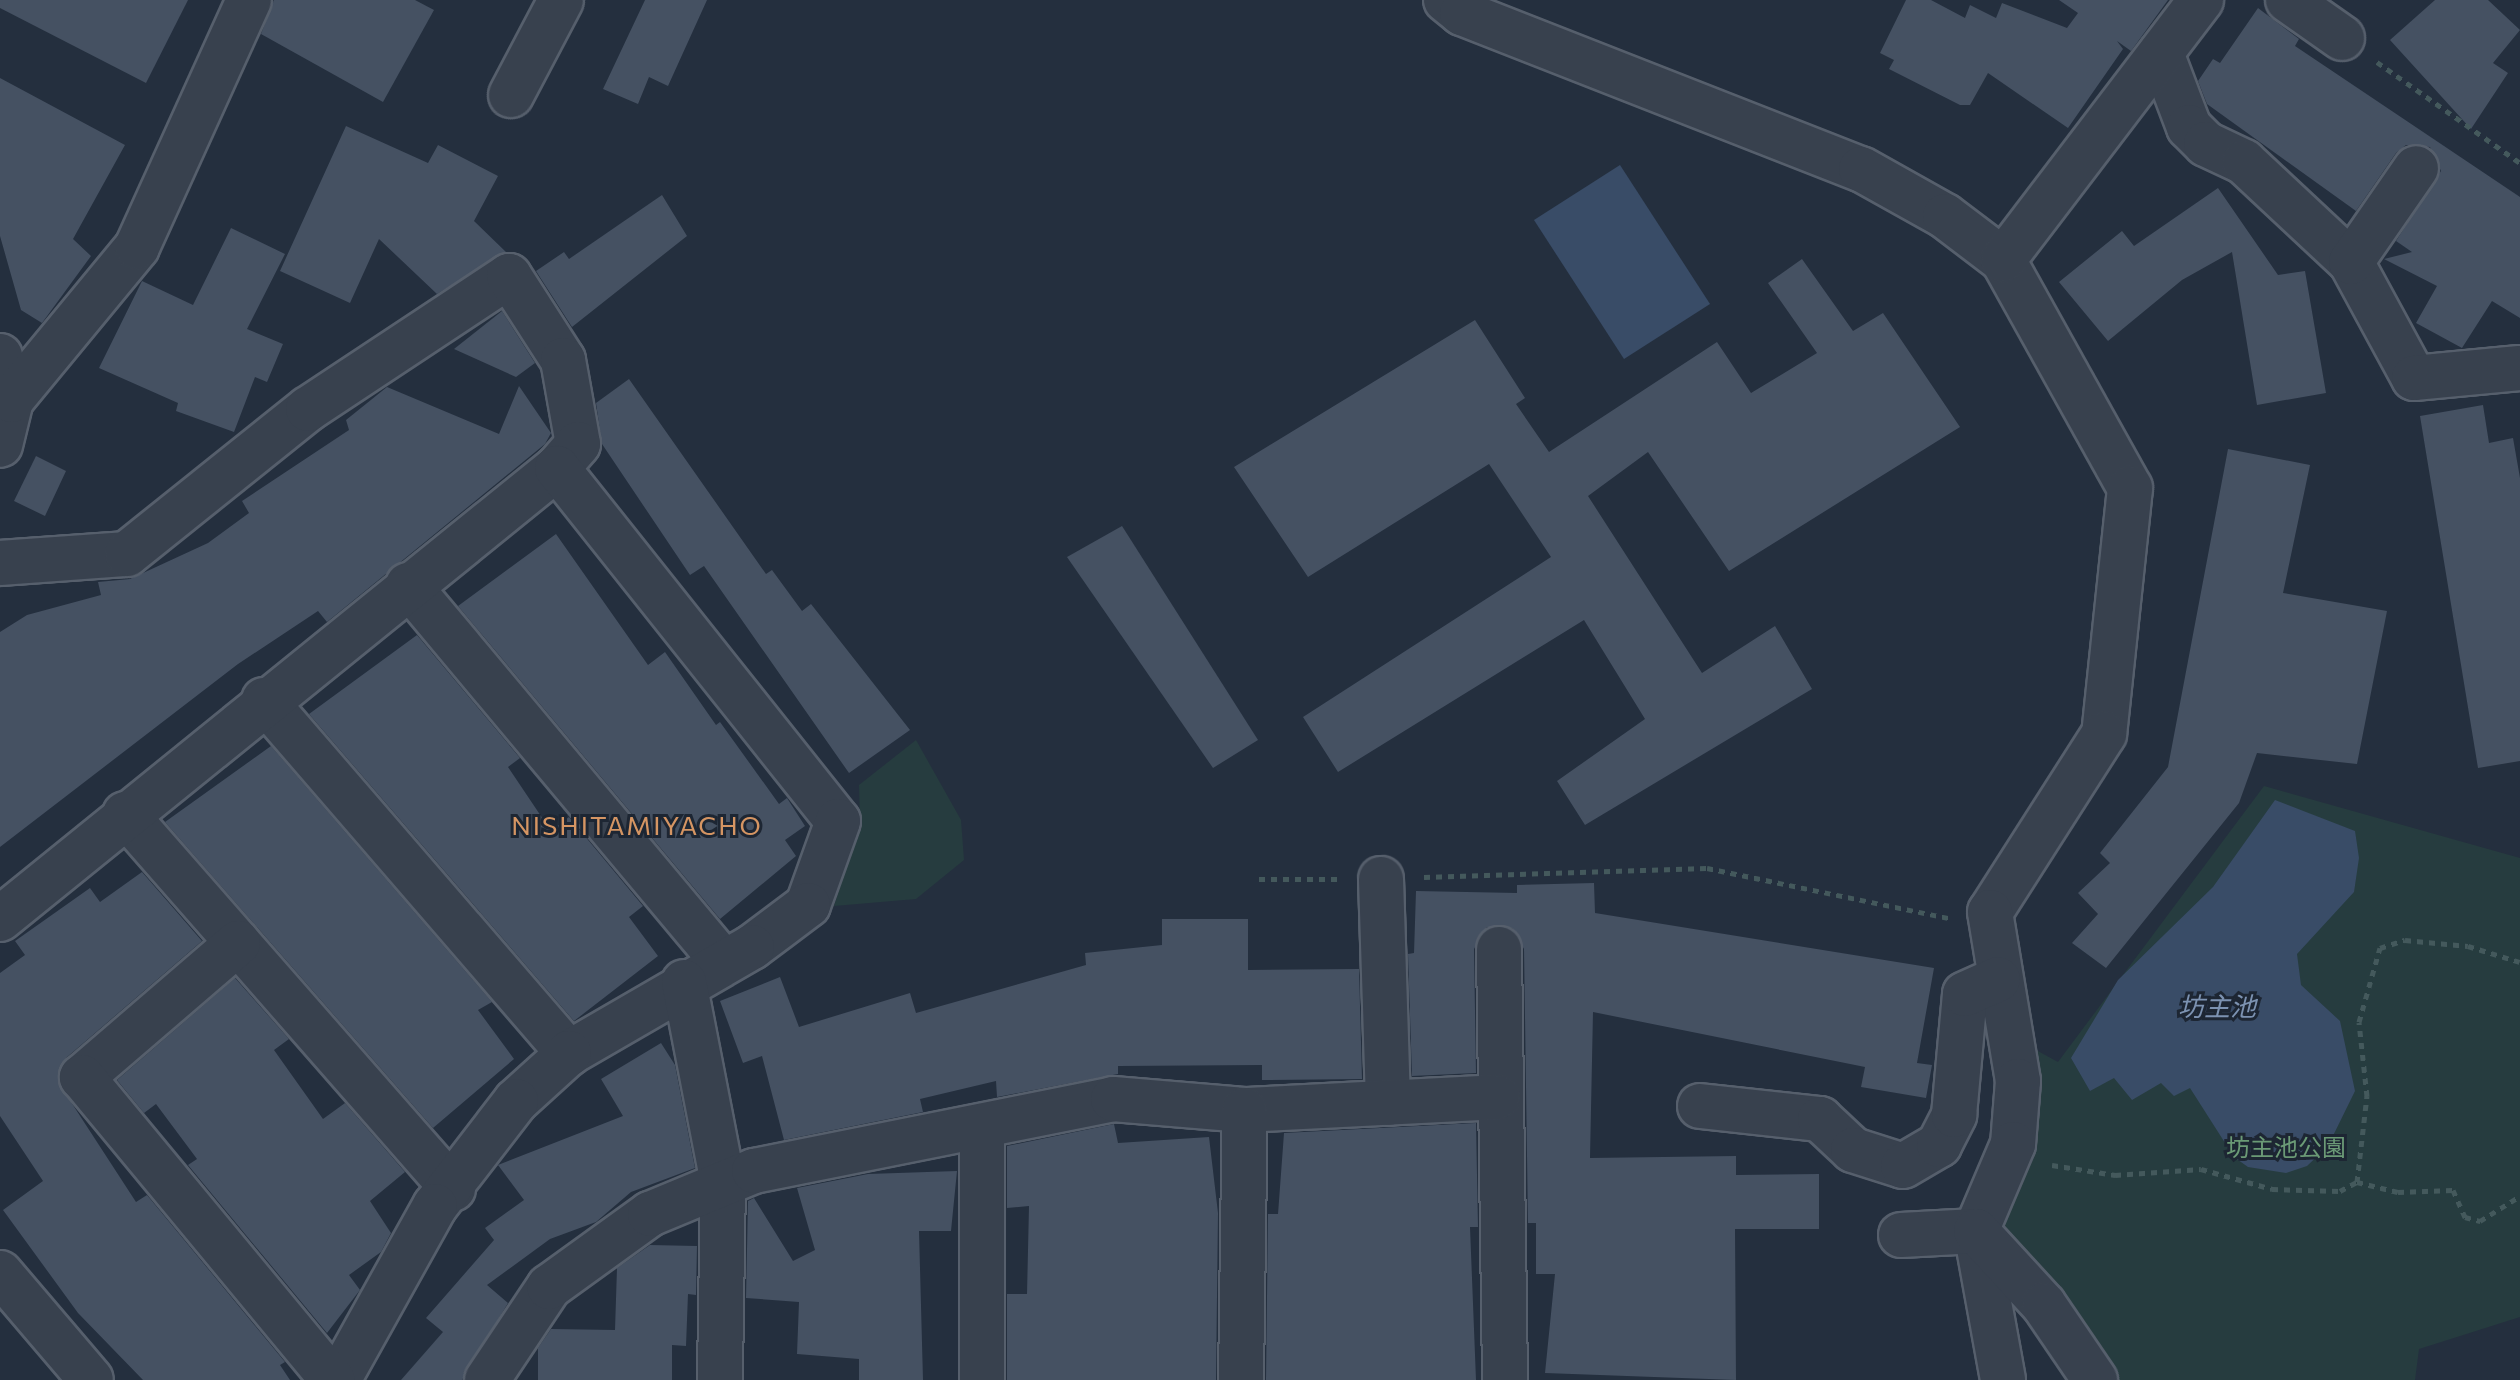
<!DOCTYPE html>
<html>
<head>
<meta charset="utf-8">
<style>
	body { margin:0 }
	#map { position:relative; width:2520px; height:1380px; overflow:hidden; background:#242f3e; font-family:Commissioner,"Noto Sans JP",sans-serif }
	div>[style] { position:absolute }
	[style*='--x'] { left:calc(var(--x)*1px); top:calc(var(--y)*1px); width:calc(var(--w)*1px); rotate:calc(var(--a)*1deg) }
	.green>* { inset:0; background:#263c3f }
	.water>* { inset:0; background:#394c67 }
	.building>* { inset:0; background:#455162 }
	.path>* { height:5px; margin-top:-2.5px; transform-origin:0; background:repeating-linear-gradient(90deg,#44595c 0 6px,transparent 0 12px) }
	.roads { filter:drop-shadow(2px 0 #565f6c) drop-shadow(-2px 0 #565f6c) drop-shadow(0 2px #565f6c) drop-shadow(0 -2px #565f6c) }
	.minor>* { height:44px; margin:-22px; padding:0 22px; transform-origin:22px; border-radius:22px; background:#38414e }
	span { translate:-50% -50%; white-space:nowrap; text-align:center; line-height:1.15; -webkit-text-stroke:6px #1d2633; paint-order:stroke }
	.park-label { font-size:24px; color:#6b9a76 }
	.neighbourhood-label { font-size:26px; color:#d59563; letter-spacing:2px }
	.water-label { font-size:26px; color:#7c92b1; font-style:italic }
</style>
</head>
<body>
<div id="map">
	<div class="green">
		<div style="clip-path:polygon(916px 740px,961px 820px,964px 860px,916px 899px,834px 906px,860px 823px,859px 785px)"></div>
		<div style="clip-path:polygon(2264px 786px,2520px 858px,2520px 1317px,2419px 1349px,2415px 1380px,2117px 1380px,2003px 1228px,2025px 1173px,2036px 1050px,2058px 1062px)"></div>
	</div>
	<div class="water">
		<div style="clip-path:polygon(1620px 165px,1710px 304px,1624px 359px,1534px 220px)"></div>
		<div style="clip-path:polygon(2275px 800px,2355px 831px,2359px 858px,2354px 892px,2297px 954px,2301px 985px,2340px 1021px,2355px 1091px,2328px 1146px,2307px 1166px,2286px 1173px,2248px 1167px,2234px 1157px,2190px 1088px,2174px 1096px,2161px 1083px,2132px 1100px,2114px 1078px,2090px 1091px,2071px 1058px,2118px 980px,2213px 887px)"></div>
	</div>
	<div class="building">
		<div style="clip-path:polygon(0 0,188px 0,146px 83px,0 8px)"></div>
		<div style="clip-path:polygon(274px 0,415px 0,434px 10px,383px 102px,261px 34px)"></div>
		<div style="clip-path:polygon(645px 0,707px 0,668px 86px,649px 77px,638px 104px,603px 89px)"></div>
		<div style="clip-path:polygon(1906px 0,1931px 0,1965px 18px,1970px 5px,1996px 18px,2002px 3px,2067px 28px,2078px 13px,2059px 0,2168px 0,2131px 51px,2117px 41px,2123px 49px,2068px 128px,1988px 73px,1970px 105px,1960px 105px,1889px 69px,1894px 60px,1880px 53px)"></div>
		<div style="clip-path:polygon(2435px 0,2488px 0,2520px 30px,2493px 63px,2508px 73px,2471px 129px,2390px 40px)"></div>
		<div style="clip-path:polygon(2258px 8px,2299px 39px,2295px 46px,2520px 197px,2520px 318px,2492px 301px,2462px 348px,2416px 323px,2437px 286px,2384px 259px,2412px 252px,2396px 241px,2441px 171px,2430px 147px,2406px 145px,2396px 153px,2356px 211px,2207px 104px,2198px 81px,2213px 59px,2220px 63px)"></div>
		<div style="clip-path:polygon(0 78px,125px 145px,73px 239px,91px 256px,42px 323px,21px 310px,0 236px)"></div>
		<div style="clip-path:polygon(346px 126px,428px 163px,438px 145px,498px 176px,474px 221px,506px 252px,437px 294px,379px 239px,350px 303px,280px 271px)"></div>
		<div style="clip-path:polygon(2218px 188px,2278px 275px,2305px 271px,2326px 393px,2257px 405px,2232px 252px,2182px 280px,2108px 341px,2059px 282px,2122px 231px,2134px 246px)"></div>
		<div style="clip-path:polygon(662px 195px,687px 236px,572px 327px,536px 271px,564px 252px,569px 259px)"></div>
		<div style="clip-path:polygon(231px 228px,285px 254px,247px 329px,283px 344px,267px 382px,255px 377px,234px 432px,176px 411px,178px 403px,99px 368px,142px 281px,193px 305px)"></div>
		<div style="clip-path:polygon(1802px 259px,1853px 331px,1883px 313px,1960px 427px,1729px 571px,1648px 452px,1588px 496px,1702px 673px,1775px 626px,1812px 689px,1585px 825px,1557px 781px,1645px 719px,1584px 620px,1338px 772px,1303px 717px,1551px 557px,1489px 464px,1308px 577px,1234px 467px,1475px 320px,1525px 398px,1516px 404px,1549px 452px,1717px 342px,1751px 393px,1817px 353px,1768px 283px)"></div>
		<div style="clip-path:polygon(502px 311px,535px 363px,516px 377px,454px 349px)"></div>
		<div style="clip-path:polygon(629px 379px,766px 574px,772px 570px,802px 611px,811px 604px,910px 730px,849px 773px,704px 566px,690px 575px,602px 444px,596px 403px)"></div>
		<div style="clip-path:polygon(519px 386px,551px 433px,545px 444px,327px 622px,318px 611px,238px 664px,0 847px,0 632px,27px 615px,101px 595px,98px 582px,130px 579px,208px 543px,249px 513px,242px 501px,349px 430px,346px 420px,387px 387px,499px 434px)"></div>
		<div style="clip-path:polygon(2483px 405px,2489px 443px,2513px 438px,2520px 478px,2520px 761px,2478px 768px,2420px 416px)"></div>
		<div style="clip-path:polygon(2228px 449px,2310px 465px,2283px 593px,2387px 611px,2357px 764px,2257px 753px,2239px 803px,2106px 968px,2072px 943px,2098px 914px,2078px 893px,2110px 863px,2100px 853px,2168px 767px)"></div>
		<div style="clip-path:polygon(36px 456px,66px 471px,45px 516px,14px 501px)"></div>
		<div style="clip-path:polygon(1122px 526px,1258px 740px,1213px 768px,1067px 557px)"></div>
		<div style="clip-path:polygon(556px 534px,648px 665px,665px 652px,716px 725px,720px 722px,779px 804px,787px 798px,805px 826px,785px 840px,796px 856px,720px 919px,458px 606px)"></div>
		<div style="clip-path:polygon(417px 635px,520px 758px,508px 767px,551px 831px,569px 817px,643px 906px,629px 917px,658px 956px,574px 1021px,309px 714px)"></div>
		<div style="clip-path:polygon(271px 746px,492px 1002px,478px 1010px,514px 1059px,433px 1128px,165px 822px)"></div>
		<div style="clip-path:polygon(142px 872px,202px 941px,66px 1058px,58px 1082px,136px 1202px,147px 1195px,285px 1362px,280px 1365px,290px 1380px,143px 1380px,78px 1313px,3px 1210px,43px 1181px,0 1116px,0 973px,25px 955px,15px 941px,90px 888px,100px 902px)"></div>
		<div style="clip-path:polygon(1594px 883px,1595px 913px,1934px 968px,1917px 1063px,1932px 1065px,1926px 1098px,1861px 1087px,1865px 1067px,1593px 1012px,1590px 1158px,1736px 1156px,1736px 1175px,1819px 1174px,1819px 1229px,1735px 1229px,1736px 1380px,1545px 1373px,1555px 1274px,1536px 1274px,1536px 1223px,1528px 1223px,1524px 949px,1512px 928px,1487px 927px,1474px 949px,1476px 1073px,1412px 1076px,1408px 954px,1414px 953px,1416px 891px,1517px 893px,1517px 885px)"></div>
		<div style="clip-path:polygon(1162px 919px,1248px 919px,1248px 970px,1359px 969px,1362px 1079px,1262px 1080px,1262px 1065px,1118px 1066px,1118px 1074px,997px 1097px,996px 1081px,920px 1099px,923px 1112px,784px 1140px,762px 1056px,743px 1063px,720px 1001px,780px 977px,799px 1027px,910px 993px,916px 1013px,1086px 965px,1085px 953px,1162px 945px)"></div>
		<div style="clip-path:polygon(235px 978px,289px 1039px,274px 1050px,323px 1119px,345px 1103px,405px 1172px,370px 1201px,391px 1233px,381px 1252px,349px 1275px,360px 1290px,327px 1333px,188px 1165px,197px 1159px,156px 1104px,144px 1113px,117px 1080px)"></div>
		<div style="clip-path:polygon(661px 1043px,675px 1065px,695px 1168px,631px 1192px,596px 1222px,550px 1239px,487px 1285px,508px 1303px,462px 1380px,401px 1380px,443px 1332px,426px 1318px,494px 1240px,485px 1228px,524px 1200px,498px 1165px,623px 1116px,601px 1079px)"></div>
		<div style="clip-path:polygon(1476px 1123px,1478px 1227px,1470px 1227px,1476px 1380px,1266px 1380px,1268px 1214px,1278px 1214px,1284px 1133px)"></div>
		<div style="clip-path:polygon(1114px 1124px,1118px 1143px,1209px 1137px,1218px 1213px,1216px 1380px,1007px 1380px,1007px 1294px,1027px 1294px,1029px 1206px,1007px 1208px,1007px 1146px)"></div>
		<div style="clip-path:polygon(957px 1171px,951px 1231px,919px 1231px,923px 1380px,859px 1380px,859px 1359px,797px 1354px,799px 1302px,746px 1298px,748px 1201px,754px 1198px,793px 1261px,815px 1250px,797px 1188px,868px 1174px)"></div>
		<div style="clip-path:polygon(650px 1245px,697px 1246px,696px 1295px,688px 1294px,686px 1346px,672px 1345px,672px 1380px,538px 1380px,538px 1348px,551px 1329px,615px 1330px,617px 1268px)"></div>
	</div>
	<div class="path">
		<div style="--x:2377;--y:62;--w:175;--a:35.2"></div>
		<div style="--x:1424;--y:877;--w:283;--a:-1.8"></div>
		<div style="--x:1707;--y:868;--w:247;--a:11.7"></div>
		<div style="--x:1259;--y:879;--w:79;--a:0"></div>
		<div style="--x:2052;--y:1165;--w:64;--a:9"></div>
		<div style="--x:2115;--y:1175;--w:86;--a:-4"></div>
		<div style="--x:2201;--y:1169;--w:74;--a:15.7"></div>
		<div style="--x:2272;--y:1189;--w:68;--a:1.7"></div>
		<div style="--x:2340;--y:1191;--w:19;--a:-28"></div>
		<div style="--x:2357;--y:1182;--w:42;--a:13.7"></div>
		<div style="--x:2398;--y:1192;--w:55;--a:-2.1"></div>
		<div style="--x:2453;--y:1190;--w:30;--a:66"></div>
		<div style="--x:2465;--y:1217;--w:16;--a:15"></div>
		<div style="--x:2480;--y:1221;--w:47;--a:-32"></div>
		<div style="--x:2357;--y:1182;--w:87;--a:-83.4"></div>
		<div style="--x:2367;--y:1096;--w:74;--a:-96.2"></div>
		<div style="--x:2359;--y:1022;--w:77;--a:-74.2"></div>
		<div style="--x:2380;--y:948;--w:26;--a:-18"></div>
		<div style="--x:2405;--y:940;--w:63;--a:5.4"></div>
		<div style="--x:2468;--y:946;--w:54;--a:17.1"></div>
	</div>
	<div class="roads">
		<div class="minor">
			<div style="--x:1446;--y:0;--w:21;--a:39"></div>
			<div style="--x:1462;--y:13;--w:428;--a:21.4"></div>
			<div style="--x:1861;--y:169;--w:96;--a:29.2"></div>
			<div style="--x:1945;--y:216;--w:73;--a:37.2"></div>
			<div style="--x:2003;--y:260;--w:261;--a:60.9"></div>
			<div style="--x:2130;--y:488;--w:247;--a:96"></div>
			<div style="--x:2104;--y:734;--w:211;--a:122.6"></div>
			<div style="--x:1990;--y:912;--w:171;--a:80.6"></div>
			<div style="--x:2018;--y:1081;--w:63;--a:94.5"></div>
			<div style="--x:2013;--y:1144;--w:95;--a:113"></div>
			<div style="--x:1976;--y:1231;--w:151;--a:79.7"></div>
			<div style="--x:2288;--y:0;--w:66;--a:35.1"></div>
			<div style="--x:2161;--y:53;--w:79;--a:69.3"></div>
			<div style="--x:2189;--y:127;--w:24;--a:45"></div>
			<div style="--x:2206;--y:144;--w:42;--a:25.3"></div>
			<div style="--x:2244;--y:162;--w:146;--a:43.1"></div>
			<div style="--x:2351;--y:262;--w:132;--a:61.5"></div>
			<div style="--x:2414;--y:378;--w:106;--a:-5.4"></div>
			<div style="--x:511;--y:95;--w:107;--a:-62.2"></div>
			<div style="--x:2003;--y:260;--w:327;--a:-52.7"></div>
			<div style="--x:2351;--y:262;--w:114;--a:-55.3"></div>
			<div style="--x:0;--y:356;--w:45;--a:76"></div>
			<div style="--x:11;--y:400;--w:46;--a:103.7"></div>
			<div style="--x:11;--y:400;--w:198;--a:-50.5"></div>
			<div style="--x:137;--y:247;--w:271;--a:-65.6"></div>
			<div style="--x:0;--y:563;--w:127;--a:-4.1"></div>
			<div style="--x:127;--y:554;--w:232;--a:-38.7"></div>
			<div style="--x:308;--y:409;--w:241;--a:-33.5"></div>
			<div style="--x:509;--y:276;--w:100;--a:57.3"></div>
			<div style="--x:563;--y:360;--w:85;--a:79.9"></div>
			<div style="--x:578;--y:444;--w:32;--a:131"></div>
			<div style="--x:408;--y:585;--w:491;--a:50.1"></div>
			<div style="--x:264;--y:700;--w:467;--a:49.2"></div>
			<div style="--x:125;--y:814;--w:498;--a:48.8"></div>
			<div style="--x:1381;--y:879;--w:224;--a:88.2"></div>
			<div style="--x:0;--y:919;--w:717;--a:-39"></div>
			<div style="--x:557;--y:468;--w:451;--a:51.5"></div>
			<div style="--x:838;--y:821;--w:89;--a:109.7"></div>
			<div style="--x:808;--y:905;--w:70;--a:143.1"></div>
			<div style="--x:752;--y:947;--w:211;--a:149.9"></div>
			<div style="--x:569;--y:1053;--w:72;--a:137.8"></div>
			<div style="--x:516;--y:1101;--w:133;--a:127.6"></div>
			<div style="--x:435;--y:1206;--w:199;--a:119.1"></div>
			<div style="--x:238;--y:943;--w:206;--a:139.3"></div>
			<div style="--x:82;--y:1077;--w:393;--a:50.4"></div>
			<div style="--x:1499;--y:949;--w:431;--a:89.2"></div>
			<div style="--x:684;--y:982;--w:205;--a:79"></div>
			<div style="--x:723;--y:1183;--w:197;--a:90.9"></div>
			<div style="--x:1700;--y:1106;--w:121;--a:6.2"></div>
			<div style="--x:1820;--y:1119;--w:45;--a:43.2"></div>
			<div style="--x:1853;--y:1150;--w:52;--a:17.7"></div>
			<div style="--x:1903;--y:1166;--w:42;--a:-30.3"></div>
			<div style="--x:1939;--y:1145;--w:34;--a:-63"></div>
			<div style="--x:1954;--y:1115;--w:121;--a:-84.8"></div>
			<div style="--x:1965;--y:994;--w:36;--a:-24"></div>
			<div style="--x:1901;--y:1235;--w:75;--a:-3.1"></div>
			<div style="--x:1976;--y:1231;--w:100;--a:47.4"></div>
			<div style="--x:2044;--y:1305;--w:91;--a:55.8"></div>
			<div style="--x:0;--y:1273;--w:140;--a:49.6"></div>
			<div style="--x:487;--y:1380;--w:112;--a:-56.3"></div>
			<div style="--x:549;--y:1287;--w:125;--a:-35.9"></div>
			<div style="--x:650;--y:1214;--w:113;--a:-22.5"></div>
			<div style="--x:754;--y:1171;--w:366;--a:-11.3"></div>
			<div style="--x:1113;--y:1099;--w:132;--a:4.8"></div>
			<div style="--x:1245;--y:1110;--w:253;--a:-2.9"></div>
			<div style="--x:982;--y:1380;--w:253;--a:-90"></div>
			<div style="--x:1241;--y:1380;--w:270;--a:-89.2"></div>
		</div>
	</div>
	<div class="park-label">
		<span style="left:2286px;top:1147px">坊主池公園</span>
	</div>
	<div class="neighbourhood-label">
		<span style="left:637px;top:825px">NISHITAMIYACHO</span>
	</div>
	<div class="water-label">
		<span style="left:2217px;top:1006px">坊主池</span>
	</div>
</div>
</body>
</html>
